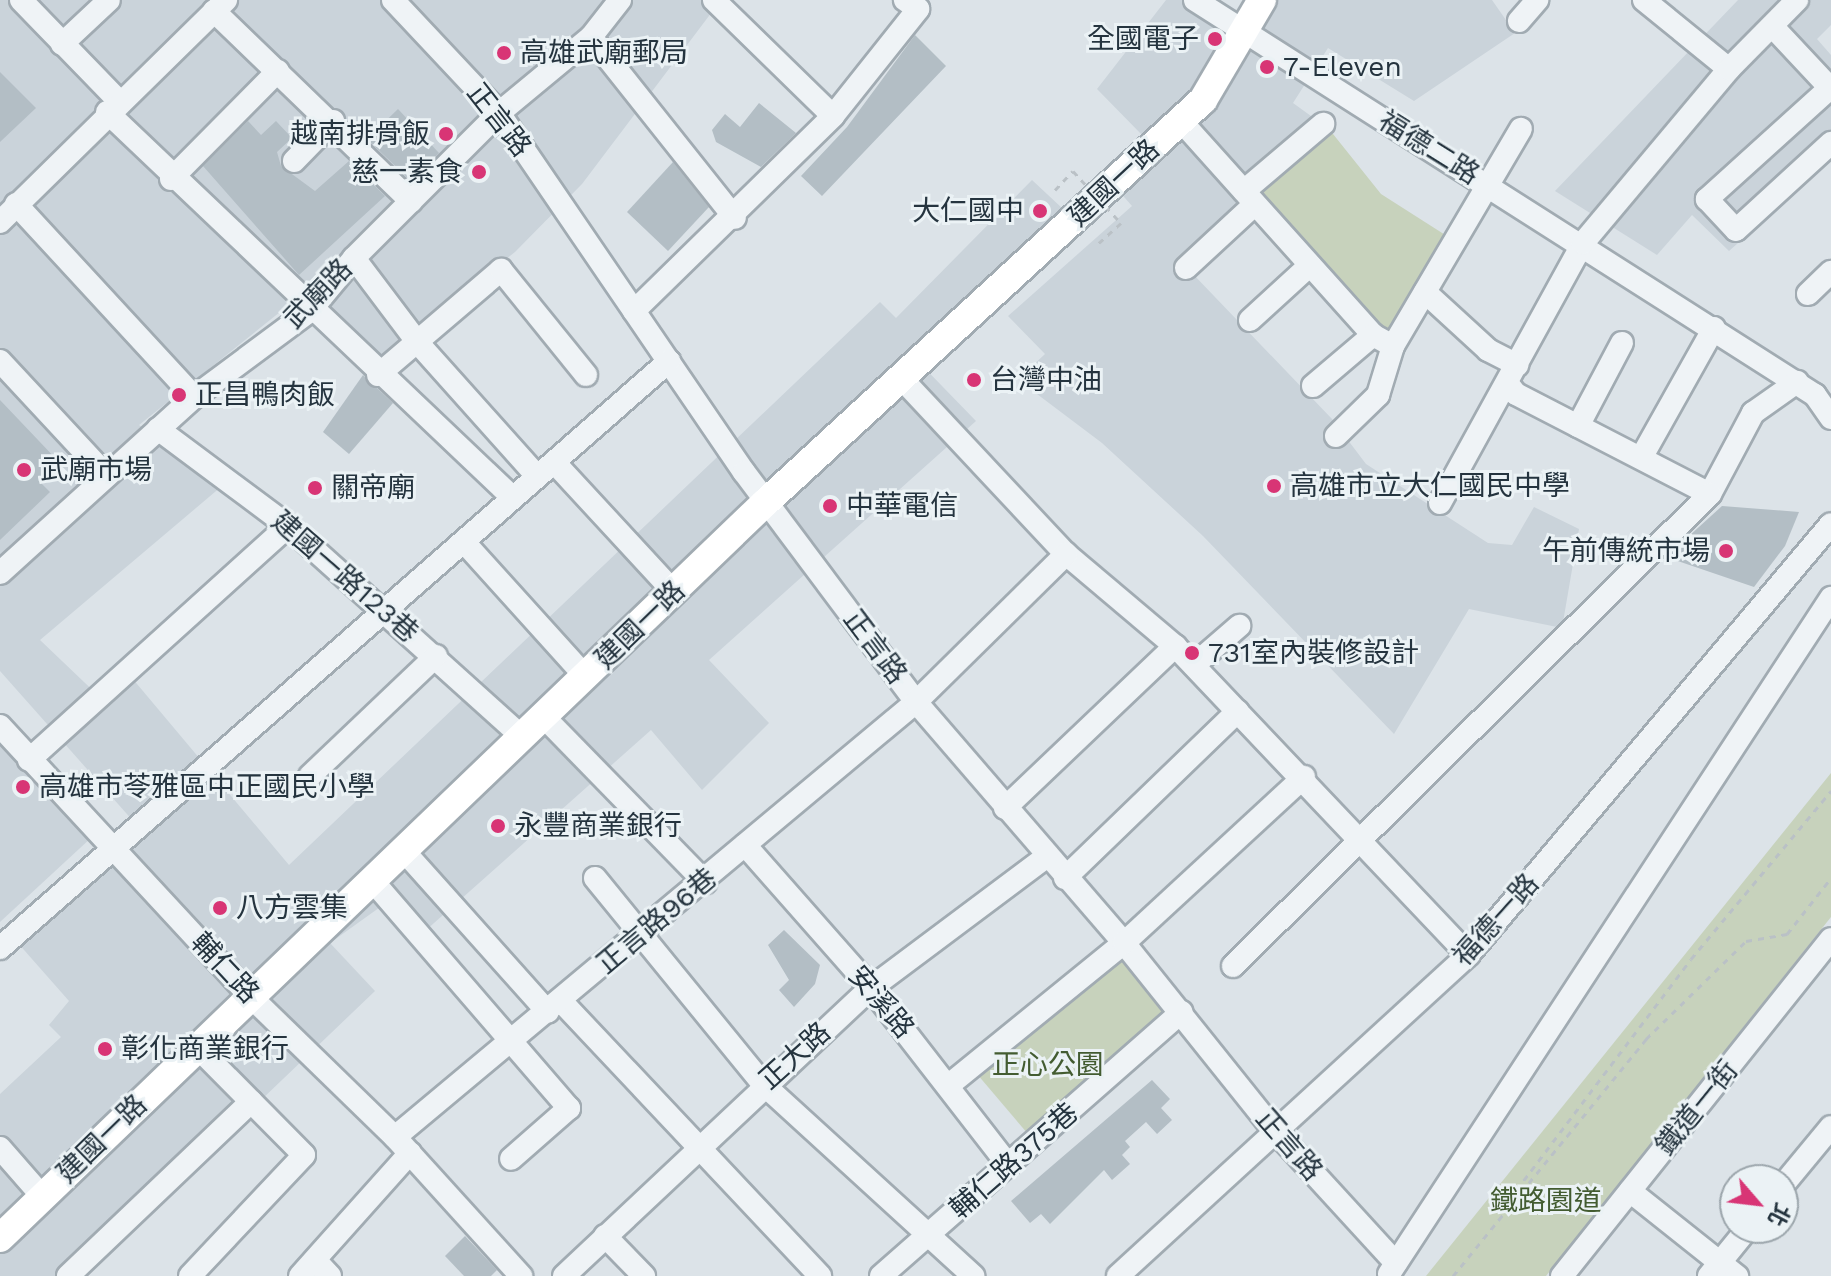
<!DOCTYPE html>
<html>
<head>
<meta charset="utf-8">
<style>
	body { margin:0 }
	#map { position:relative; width:1831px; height:1276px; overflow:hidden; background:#dce3e8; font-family:"Work Sans","Noto Sans TC",sans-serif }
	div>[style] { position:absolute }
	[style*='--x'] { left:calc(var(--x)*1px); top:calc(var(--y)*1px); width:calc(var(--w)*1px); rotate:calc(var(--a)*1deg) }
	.built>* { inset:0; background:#cad3da }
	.green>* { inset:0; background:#c7d2bc }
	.building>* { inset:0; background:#b3bec5 }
	.path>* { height:3px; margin-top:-1.5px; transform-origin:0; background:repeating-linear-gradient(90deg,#bac1c6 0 6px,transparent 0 12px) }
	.roads { filter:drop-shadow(2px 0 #a1abb2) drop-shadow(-2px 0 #a1abb2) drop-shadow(0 2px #a1abb2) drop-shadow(0 -2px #a1abb2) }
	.minor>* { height:22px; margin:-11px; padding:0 11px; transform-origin:11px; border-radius:11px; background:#eff3f6 }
	.major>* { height:28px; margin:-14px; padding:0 14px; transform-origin:14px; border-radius:14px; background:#fff }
	.path-bridge>* { height:3px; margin-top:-1.5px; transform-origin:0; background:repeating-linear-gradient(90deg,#bac1c6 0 6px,transparent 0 12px) }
	.dots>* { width:22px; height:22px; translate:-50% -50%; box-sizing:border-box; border:4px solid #ebf2f5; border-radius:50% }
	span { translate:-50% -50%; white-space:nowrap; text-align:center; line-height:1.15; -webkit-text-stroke:6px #ebf2f5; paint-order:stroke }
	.poi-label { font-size:28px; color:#25343f }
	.right { translate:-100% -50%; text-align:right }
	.left { translate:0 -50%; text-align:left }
	.street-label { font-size:28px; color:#25343f }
	.park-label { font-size:28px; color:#435c31 }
	.north { position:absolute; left:1719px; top:1164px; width:80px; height:80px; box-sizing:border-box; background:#ebf2f5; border:2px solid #9ca6ac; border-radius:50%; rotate:118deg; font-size:22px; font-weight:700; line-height:32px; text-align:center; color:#25343f }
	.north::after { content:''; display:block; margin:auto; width:28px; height:36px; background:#d83575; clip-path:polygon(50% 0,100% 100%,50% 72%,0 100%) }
</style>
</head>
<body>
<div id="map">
	<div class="built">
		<div style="clip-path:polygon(0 0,721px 0,582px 184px,515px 252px,365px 371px,290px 304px,139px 425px,222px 486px,40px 640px,106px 703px,132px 678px,289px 865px,880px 302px,896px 318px,1032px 180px,1062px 208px,909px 352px,976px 421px,709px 660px,769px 723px,702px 790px,651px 730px,416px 939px,383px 905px,330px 943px,375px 991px,77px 1276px,0 1276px,0 1094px,61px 1037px,49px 1025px,69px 1001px,17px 942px,142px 831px,0 671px)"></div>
		<div style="clip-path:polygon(1166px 0,1204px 0,1236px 21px,1247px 0,1492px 0,1515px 33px,1414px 101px,1328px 48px,1293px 103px,1329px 129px,1191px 272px,1332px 419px,1366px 464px,1488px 543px,1512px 545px,1534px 507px,1579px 529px,1562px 628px,1469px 609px,1394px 734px,1203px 536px,1102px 443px,1033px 391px,1028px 370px,1045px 354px,1008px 316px,1132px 206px,1102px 172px,1143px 136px,1097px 89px)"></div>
		<div style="clip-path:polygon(1738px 0,1831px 0,1831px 25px,1817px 39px,1831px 55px,1831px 161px,1729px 251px,1692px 215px,1657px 255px,1555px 191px)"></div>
		<div style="clip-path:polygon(0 738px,92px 837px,0 922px)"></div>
	</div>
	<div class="green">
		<div style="clip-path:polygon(1329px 129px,1381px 194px,1450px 238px,1396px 329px,1383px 335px,1255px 197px,1257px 188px)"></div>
		<div style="clip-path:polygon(1831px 773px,1831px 917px,1546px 1276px,1426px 1276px)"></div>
		<div style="clip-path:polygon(1124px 953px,1169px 1011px,1028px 1134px,977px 1074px)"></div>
	</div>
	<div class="building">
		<div style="clip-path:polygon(915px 35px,946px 66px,822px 196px,801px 176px,847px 127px)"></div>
		<div style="clip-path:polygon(0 72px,36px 108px,0 142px)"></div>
		<div style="clip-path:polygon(759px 103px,796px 133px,761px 167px,716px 142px,712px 130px,725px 114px,740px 127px)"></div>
		<div style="clip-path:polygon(398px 109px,439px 153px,411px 181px,367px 139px)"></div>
		<div style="clip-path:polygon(248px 121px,261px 135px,276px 121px,292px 138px,277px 152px,281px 166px,315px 191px,349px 161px,385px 196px,299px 275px,203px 166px)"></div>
		<div style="clip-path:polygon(673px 162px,709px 207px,668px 251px,627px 212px)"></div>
		<div style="clip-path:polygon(363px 375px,393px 403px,349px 454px,323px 432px)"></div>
		<div style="clip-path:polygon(0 400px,58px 461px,38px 480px,50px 492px,0 540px)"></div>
		<div style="clip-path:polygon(1722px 506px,1799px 512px,1785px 546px,1754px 587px,1666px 557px)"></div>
		<div style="clip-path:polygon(784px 930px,820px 965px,815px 984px,794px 1007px,779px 990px,789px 980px,768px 945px)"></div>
		<div style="clip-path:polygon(1152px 1080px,1170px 1099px,1161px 1108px,1172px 1120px,1157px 1134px,1146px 1122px,1125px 1141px,1130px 1147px,1122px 1155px,1130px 1164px,1112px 1180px,1104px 1170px,1050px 1224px,1041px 1214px,1030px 1223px,1011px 1201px)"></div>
		<div style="clip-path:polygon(465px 1236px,497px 1270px,491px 1276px,464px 1276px,445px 1256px)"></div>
	</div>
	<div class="path">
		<div style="--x:1502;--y:1209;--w:313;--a:-52.9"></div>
		<div style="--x:1691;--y:959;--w:219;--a:-50.2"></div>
		<div style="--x:1453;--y:1276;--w:306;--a:-50.8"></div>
		<div style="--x:1646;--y:1039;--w:140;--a:-44.4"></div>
		<div style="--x:1746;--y:941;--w:42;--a:-9.7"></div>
		<div style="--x:1787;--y:934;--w:71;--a:-51.8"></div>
	</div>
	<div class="roads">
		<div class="minor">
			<div style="--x:21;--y:0;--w:139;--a:45.9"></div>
			<div style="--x:393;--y:0;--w:155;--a:46.8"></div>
			<div style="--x:499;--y:113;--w:435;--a:55.7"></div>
			<div style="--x:744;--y:472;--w:287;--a:53.2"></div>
			<div style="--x:916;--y:702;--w:318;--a:49.2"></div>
			<div style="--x:1124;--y:943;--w:240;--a:51.3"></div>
			<div style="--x:1274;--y:1130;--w:180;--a:47.5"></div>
			<div style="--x:714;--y:0;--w:166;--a:44.3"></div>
			<div style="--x:1195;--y:0;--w:735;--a:32.5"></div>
			<div style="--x:1815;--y:395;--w:28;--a:55"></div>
			<div style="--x:1644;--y:0;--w:109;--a:39.1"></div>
			<div style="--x:214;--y:11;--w:274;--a:44"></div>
			<div style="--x:1519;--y:21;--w:28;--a:-49"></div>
			<div style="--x:1772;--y:26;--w:86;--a:46.9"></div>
			<div style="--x:591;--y:37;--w:231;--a:51.5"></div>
			<div style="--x:62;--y:44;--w:64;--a:-43.1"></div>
			<div style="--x:1830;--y:88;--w:166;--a:137.9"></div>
			<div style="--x:1707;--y:199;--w:42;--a:46.9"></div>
			<div style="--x:1736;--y:230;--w:129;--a:-42.5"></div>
			<div style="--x:107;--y:112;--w:560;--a:43.55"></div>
			<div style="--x:1181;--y:121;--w:288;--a:48.1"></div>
			<div style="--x:1373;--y:335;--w:23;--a:29"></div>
			<div style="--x:294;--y:161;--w:56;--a:-45.7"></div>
			<div style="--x:171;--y:179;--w:152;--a:-45.3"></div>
			<div style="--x:1244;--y:191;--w:104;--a:-40.3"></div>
			<div style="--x:16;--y:204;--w:263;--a:47.3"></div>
			<div style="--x:0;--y:222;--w:317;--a:-44.5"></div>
			<div style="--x:354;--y:258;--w:106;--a:53"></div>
			<div style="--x:418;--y:343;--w:178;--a:48.2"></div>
			<div style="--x:1186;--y:268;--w:94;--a:-42.8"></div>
			<div style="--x:1425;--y:292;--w:86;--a:42.6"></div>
			<div style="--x:1488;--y:350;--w:33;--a:27"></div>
			<div style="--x:1808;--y:294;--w:32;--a:-44"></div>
			<div style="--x:634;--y:311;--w:279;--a:-44.4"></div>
			<div style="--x:833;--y:116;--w:137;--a:-51.5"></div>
			<div style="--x:918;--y:9;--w:16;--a:-145"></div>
			<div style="--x:1250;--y:320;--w:81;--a:-42.5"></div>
			<div style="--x:0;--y:361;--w:156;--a:47.1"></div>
			<div style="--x:378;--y:375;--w:162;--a:-40.5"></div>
			<div style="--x:501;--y:270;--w:135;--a:51"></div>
			<div style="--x:902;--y:379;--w:240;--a:46.9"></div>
			<div style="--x:1066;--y:554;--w:143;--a:40.2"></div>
			<div style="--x:1175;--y:646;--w:426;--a:46.5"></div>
			<div style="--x:1507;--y:383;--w:14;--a:51"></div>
			<div style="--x:1516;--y:394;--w:218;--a:27.3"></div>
			<div style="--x:1710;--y:494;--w:92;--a:-62"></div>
			<div style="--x:1753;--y:413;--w:54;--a:-35.2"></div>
			<div style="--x:1313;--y:386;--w:79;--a:-40.4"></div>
			<div style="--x:1578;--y:426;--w:94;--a:-62.1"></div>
			<div style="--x:158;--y:429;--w:162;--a:36.7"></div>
			<div style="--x:288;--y:526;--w:315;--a:42"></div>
			<div style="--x:1336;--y:436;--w:59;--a:-44.3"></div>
			<div style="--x:1378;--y:395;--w:51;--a:-73"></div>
			<div style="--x:1393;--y:346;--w:252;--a:-59.5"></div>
			<div style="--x:1641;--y:458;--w:149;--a:-60.7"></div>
			<div style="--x:554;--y:462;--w:177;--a:47.3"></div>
			<div style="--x:1440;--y:503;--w:297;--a:-61.2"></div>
			<div style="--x:1583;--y:243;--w:227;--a:-50"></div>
			<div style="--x:1729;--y:69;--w:97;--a:-45.4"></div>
			<div style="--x:464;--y:542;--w:182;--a:47.9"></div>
			<div style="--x:0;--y:573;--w:262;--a:-42.2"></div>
			<div style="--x:194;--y:397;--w:144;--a:-36.6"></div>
			<div style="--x:310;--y:311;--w:69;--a:-50.3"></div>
			<div style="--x:354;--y:258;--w:205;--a:-45"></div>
			<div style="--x:499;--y:113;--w:119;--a:-39.6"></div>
			<div style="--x:591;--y:37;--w:47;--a:-51.9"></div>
			<div style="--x:1194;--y:665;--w:60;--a:-40.9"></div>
			<div style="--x:544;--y:717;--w:231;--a:45.7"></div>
			<div style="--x:0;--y:726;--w:369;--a:47.2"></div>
			<div style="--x:251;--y:997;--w:201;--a:44.2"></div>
			<div style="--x:395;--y:1137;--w:188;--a:47.8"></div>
			<div style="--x:29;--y:760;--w:349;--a:-42.1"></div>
			<div style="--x:310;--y:776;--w:174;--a:-43.6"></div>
			<div style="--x:1005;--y:808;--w:235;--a:-43.6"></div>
			<div style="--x:745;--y:845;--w:191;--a:48.6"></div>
			<div style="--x:871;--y:988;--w:225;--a:52.2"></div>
			<div style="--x:403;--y:850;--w:217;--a:48.2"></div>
			<div style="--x:595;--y:878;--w:266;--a:50.8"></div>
			<div style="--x:763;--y:1084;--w:285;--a:42.4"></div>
			<div style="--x:1065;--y:878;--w:240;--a:-44"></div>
			<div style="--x:371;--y:879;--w:303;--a:49.2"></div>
			<div style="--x:569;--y:1108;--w:77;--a:138.7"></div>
			<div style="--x:0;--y:948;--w:890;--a:-41.26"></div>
			<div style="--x:1233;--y:966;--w:671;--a:-44.7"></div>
			<div style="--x:561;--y:1001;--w:378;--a:46.7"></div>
			<div style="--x:949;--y:1085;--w:225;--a:-39.1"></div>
			<div style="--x:1124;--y:943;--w:245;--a:-42.7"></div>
			<div style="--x:395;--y:1137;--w:679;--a:-39.86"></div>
			<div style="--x:916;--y:702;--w:211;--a:-44.6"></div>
			<div style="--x:0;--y:1148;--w:64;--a:48.8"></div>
			<div style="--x:1783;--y:1185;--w:75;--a:-50.4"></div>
			<div style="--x:1630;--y:1191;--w:137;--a:38.5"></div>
			<div style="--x:605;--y:1236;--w:56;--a:45.7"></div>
			<div style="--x:315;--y:1260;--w:22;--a:47"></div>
			<div style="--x:1389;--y:1274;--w:808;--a:-56.82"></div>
			<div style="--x:68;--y:1276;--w:253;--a:-43.6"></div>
			<div style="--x:190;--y:1276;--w:166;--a:-46.7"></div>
			<div style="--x:304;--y:1155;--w:151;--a:-134.7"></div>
			<div style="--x:300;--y:1276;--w:165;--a:-48.2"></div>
			<div style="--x:564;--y:1276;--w:421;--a:-43.2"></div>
			<div style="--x:871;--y:988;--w:219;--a:-36.8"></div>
			<div style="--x:881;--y:1276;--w:400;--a:-41.3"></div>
			<div style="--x:1118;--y:1276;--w:475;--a:-42.5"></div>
			<div style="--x:1468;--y:955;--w:563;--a:-49.89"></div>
			<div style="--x:1562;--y:1276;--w:431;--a:-51.4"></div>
			<div style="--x:1709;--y:1276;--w:62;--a:-50.9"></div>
		</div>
		<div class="major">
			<div style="--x:0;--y:1238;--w:1062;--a:-43.86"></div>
			<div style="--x:766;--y:502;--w:594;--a:-42.61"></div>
			<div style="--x:1203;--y:100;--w:116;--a:-59.5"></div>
		</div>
	</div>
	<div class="path-bridge">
		<div style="--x:1055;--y:190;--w:26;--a:-47"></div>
		<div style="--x:1073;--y:171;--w:71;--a:47.3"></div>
		<div style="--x:1121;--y:223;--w:30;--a:138"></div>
	</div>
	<div class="dots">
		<div style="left:1215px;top:39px;background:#d83575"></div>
		<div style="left:504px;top:53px;background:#d83575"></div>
		<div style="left:1267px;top:67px;background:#d83575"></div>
		<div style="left:446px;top:134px;background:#d83575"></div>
		<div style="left:479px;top:172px;background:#d83575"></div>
		<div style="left:1040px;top:211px;background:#d83575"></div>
		<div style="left:974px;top:380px;background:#d83575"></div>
		<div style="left:179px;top:395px;background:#d83575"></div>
		<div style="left:24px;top:470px;background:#d83575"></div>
		<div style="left:1274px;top:486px;background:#d83575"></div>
		<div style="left:315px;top:488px;background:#d83575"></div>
		<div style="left:830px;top:506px;background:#d83575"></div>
		<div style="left:1726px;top:551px;background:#d83575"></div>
		<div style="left:1192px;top:653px;background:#d83575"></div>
		<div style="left:23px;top:787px;background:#d83575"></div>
		<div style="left:498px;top:826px;background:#d83575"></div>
		<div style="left:220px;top:908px;background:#d83575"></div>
		<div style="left:105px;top:1049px;background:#d83575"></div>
	</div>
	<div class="poi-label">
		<span class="right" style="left:1199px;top:39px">全國電子</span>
		<span class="left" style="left:520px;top:53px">高雄武廟郵局</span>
		<span class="left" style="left:1283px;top:67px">7-Eleven</span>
		<span class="right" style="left:430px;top:134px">越南排骨飯</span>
		<span class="right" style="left:463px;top:172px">慈一素食</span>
		<span class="right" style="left:1024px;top:211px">大仁國中</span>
		<span class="left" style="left:990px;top:380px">台灣中油</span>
		<span class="left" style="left:195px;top:395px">正昌鴨肉飯</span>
		<span class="left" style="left:40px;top:470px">武廟市場</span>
		<span class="left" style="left:1290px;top:486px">高雄市立大仁國民中學</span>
		<span class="left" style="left:331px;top:488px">關帝廟</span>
		<span class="left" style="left:846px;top:506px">中華電信</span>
		<span class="right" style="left:1710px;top:551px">午前傳統市場</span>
		<span class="left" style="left:1208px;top:653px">731室內裝修設計</span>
		<span class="left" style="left:39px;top:787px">高雄市苓雅區中正國民小學</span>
		<span class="left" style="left:514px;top:826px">永豐商業銀行</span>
		<span class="left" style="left:236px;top:908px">八方雲集</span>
		<span class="left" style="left:121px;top:1049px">彰化商業銀行</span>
	</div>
	<div class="street-label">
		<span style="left:499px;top:120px;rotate:52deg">正言路</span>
		<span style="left:1429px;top:148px;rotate:32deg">福德二路</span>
		<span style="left:1114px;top:183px;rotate:-43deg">建國一路</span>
		<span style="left:318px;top:294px;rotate:-46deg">武廟路</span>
		<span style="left:345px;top:577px;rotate:41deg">建國一路123巷</span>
		<span style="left:640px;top:625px;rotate:-44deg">建國一路</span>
		<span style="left:875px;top:647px;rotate:53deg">正言路</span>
		<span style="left:1496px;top:920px;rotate:-48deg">福德一路</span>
		<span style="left:657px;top:921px;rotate:-40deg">正言路96巷</span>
		<span style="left:225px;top:968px;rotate:47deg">輔仁路</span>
		<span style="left:881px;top:1002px;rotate:50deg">安溪路</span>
		<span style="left:795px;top:1056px;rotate:-42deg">正大路</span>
		<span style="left:1697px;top:1108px;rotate:-51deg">鐵道一街</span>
		<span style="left:102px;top:1139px;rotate:-44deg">建國一路</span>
		<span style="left:1289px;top:1145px;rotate:49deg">正言路</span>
		<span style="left:1014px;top:1161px;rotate:-41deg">輔仁路375巷</span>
	</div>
	<div class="park-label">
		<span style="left:1048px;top:1065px">正心公園</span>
		<span style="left:1546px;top:1201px">鐵路園道</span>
	</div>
	<div class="north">北</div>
</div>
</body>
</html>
